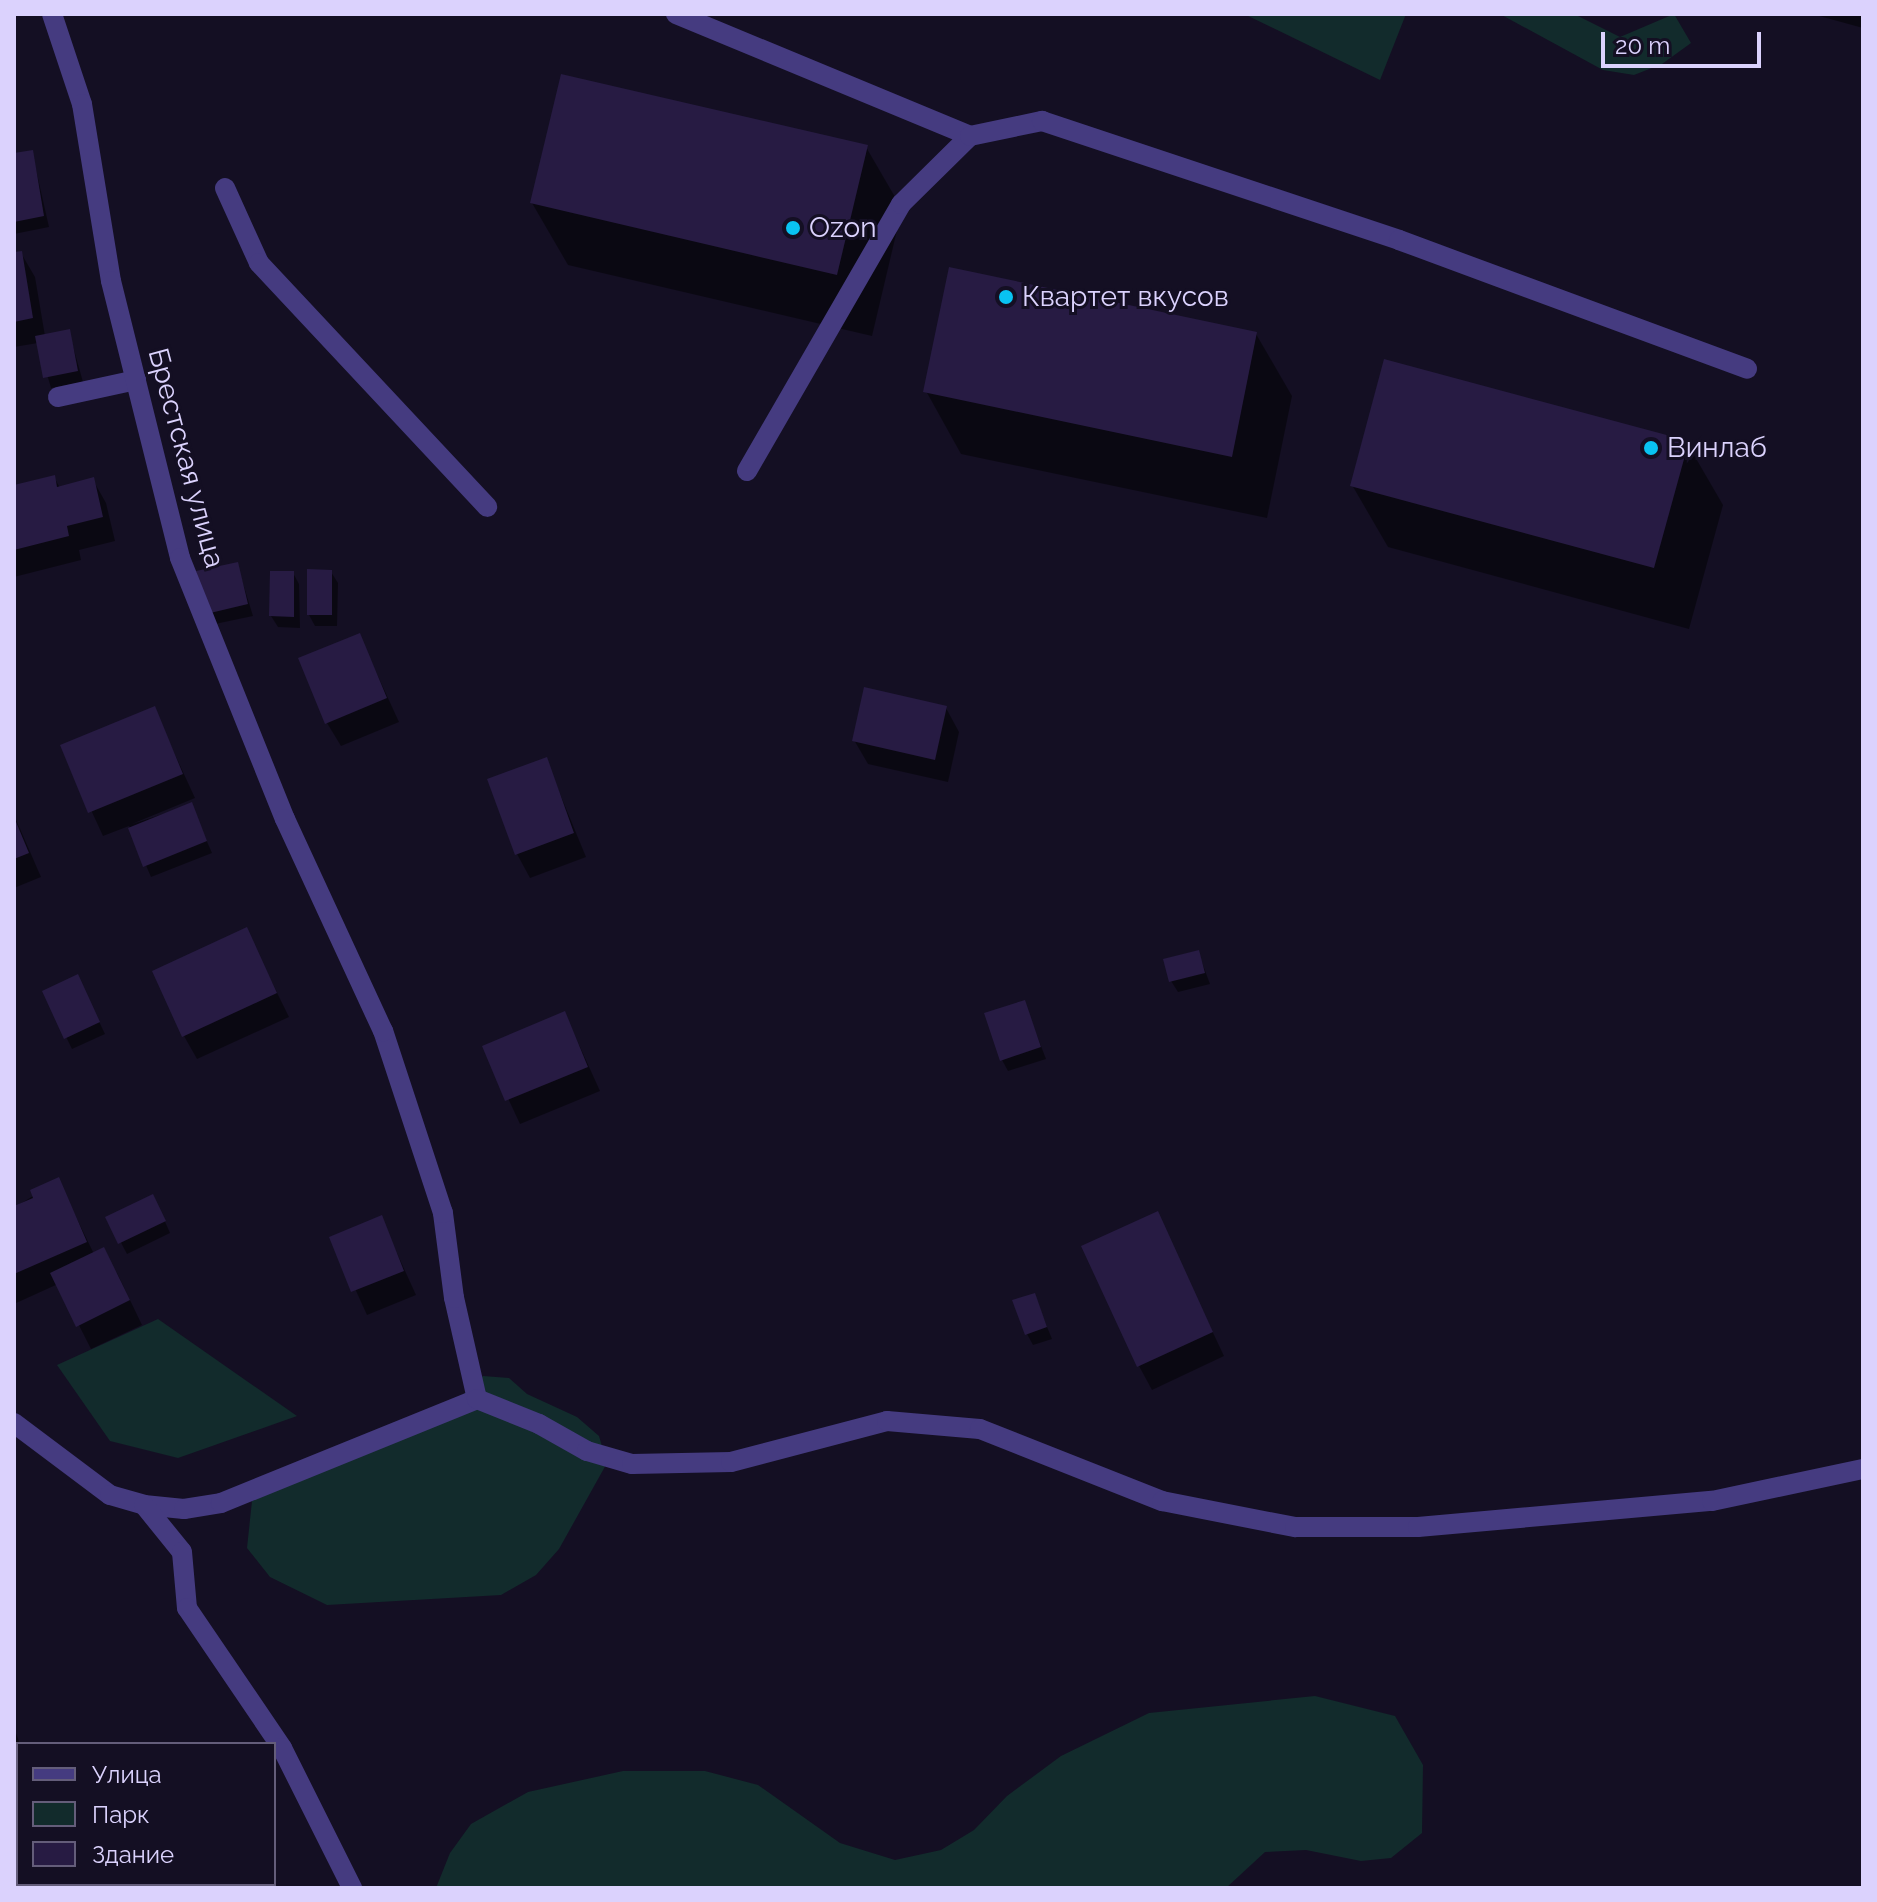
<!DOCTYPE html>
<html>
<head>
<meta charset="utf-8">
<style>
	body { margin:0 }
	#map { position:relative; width:1877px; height:1902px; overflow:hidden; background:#140f23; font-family:Raleway,sans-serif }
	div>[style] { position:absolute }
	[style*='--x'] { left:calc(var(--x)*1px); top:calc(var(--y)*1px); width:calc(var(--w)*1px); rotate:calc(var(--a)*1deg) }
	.green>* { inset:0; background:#122b2c }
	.shadow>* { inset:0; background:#0007 }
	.building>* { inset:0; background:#271b43 }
	.lane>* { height:20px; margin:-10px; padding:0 10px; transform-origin:10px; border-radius:10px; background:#453b80 }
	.street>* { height:20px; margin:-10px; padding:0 10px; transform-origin:10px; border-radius:10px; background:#453b80 }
	.dots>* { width:22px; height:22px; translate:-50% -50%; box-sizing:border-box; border:4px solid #140f23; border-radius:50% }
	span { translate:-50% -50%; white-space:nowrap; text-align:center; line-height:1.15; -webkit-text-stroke:6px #140f23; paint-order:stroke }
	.poi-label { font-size:28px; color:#dbd2fd }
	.left { translate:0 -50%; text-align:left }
	.street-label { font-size:28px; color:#dbd2fd }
	.frame { position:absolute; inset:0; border:16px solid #dbd2fd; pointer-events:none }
	.legend { position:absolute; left:16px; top:1742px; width:260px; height:144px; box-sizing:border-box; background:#140f23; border:2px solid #645d7a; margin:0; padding:10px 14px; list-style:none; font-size:24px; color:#dbd2fd }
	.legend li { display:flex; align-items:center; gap:16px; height:40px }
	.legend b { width:40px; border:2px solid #645d7a }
	.scale { position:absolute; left:1601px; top:32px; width:160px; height:36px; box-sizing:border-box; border:4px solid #dbd2fd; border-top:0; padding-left:10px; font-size:24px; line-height:28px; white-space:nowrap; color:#dbd2fd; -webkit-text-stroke:6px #140f23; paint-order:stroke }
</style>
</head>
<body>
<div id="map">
	<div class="green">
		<div style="clip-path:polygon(1244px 14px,1406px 14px,1380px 80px)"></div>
		<div style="clip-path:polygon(1500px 14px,1574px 14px,1620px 37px,1674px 14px,1691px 43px,1662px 64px,1634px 75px,1603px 70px)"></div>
		<div style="clip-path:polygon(158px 1319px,297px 1416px,178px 1458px,110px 1441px,57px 1365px)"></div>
		<div style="clip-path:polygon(483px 1376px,509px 1378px,527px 1394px,577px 1417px,599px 1436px,607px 1463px,559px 1549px,536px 1575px,501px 1595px,327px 1605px,270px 1577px,247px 1548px,252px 1501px,454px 1403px)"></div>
		<div style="clip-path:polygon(1315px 1696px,1395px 1716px,1423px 1765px,1422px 1833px,1391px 1858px,1361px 1861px,1306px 1850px,1265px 1852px,1226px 1888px,436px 1888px,450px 1853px,471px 1824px,528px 1792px,623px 1771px,705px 1771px,758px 1785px,840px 1843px,895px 1860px,941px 1850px,974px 1830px,1007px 1796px,1061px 1756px,1149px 1713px)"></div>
	</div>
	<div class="shadow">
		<div style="clip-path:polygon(1812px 14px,1863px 14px,1863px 28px)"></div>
		<div style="clip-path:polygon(866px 147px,902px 209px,872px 336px,568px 265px,532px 203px)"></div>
		<div style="clip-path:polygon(32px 152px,49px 227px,14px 234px,14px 155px)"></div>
		<div style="clip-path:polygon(21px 253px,35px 277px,45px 336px,69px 332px,83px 382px,51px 388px,38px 343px,14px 347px,14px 254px)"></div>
		<div style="clip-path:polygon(1256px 334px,1292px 396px,1267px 518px,961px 454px,926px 391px)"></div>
		<div style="clip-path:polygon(1687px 443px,1723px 505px,1689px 629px,1388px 547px,1352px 485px)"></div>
		<div style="clip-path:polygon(54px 477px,60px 488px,93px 480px,106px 503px,115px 541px,79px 550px,81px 560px,14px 577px,14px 487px)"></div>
		<div style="clip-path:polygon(237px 564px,253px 616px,215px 624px,208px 613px)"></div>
		<div style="clip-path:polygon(331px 572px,338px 583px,337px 626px,315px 626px,309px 615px)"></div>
		<div style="clip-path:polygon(293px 573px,299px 584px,300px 628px,278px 627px,271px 616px)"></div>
		<div style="clip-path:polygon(359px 635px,399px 722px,341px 746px,327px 723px)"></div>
		<div style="clip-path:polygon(946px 708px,959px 732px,948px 782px,868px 764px,854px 740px)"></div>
		<div style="clip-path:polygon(154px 709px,195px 798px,132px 824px,191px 805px,212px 853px,151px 877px,129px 826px,103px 836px,62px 747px)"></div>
		<div style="clip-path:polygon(546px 760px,586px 857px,530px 878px,517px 854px)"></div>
		<div style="clip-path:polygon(14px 815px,41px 877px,14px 888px)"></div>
		<div style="clip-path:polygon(246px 930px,289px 1017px,197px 1059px,184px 1036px)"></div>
		<div style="clip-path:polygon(1198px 952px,1210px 984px,1178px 992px,1171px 981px)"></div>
		<div style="clip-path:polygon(83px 988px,105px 1034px,72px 1049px,44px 992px)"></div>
		<div style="clip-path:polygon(1024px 1002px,1046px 1059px,1008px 1071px,1002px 1060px)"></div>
		<div style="clip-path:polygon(565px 1014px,600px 1091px,520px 1124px,484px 1047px)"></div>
		<div style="clip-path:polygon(58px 1180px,94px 1254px,117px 1273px,142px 1325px,91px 1349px,58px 1284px,14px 1304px,14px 1208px)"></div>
		<div style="clip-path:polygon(159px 1208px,170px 1233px,127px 1254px,108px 1218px)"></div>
		<div style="clip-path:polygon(1157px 1214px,1224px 1356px,1152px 1390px,1139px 1366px)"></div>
		<div style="clip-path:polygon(381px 1218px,416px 1295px,367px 1315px,332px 1238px)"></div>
		<div style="clip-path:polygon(1034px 1295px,1052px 1339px,1033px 1345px,1027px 1334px)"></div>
		<div style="clip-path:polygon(14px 1728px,20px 1744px,14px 1831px)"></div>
	</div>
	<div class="building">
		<div style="clip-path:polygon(561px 74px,868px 145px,837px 275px,530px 203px)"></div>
		<div style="clip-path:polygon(33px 150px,44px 216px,14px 222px,14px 153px)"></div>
		<div style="clip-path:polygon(22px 251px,33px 318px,14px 322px,14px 252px)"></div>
		<div style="clip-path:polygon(949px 267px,1257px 332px,1232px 457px,923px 392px)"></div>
		<div style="clip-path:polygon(70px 329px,78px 371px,43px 378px,35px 336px)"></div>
		<div style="clip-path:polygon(1384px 359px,1689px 441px,1654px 568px,1350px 486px)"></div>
		<div style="clip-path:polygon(55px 475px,57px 487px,94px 477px,103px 517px,67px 526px,69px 536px,14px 550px,14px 485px)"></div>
		<div style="clip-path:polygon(238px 562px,248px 604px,206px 614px,196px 571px)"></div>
		<div style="clip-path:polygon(307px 569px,332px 570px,332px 615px,307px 615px)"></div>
		<div style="clip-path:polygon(270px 571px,294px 571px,294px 617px,269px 616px)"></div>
		<div style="clip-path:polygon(360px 633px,387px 698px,325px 724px,298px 658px)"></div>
		<div style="clip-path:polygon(864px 687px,947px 706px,935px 760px,852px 741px)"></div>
		<div style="clip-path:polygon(155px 706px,183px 774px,88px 813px,60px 745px)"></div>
		<div style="clip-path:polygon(547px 757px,574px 833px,515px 855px,487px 779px)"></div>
		<div style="clip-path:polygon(192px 802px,207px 841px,143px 867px,128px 828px)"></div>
		<div style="clip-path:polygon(14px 817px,29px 853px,14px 859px)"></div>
		<div style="clip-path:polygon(247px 927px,277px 993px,182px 1037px,152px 971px)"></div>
		<div style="clip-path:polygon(1199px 950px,1205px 973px,1169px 982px,1163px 959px)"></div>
		<div style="clip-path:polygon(78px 974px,100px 1022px,64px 1039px,42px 991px)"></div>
		<div style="clip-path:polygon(1025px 1000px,1041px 1047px,1000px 1061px,984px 1013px)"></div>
		<div style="clip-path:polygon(565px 1011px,588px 1067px,505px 1101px,482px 1046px)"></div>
		<div style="clip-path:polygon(59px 1177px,87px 1242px,14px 1274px,14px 1206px,33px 1198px,30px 1190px)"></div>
		<div style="clip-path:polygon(153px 1194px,166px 1221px,118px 1244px,105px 1217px)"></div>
		<div style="clip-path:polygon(1158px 1211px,1213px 1332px,1137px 1367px,1081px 1246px)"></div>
		<div style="clip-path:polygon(382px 1215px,404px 1271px,351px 1292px,329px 1237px)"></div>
		<div style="clip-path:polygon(104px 1247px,130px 1300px,76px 1327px,50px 1273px)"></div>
		<div style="clip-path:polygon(1035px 1293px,1047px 1327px,1025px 1335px,1012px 1300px)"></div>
		<div style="clip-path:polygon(14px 1743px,18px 1752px,14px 1788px)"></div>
	</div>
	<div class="lane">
		<div style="--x:676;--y:14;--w:318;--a:22.5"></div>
		<div style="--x:225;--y:188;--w:82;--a:65.6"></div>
		<div style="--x:259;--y:263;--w:334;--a:46.9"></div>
		<div style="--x:58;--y:397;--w:80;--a:-12.3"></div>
		<div style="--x:747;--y:471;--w:308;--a:-60"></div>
		<div style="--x:901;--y:204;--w:97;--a:-44.6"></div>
		<div style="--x:970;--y:136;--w:74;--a:-11.8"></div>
		<div style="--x:1042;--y:121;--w:376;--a:18.4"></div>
		<div style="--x:1399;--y:240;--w:371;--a:20.3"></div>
		<div style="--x:144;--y:1505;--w:40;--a:5.7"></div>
		<div style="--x:184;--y:1509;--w:37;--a:-9"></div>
		<div style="--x:221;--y:1503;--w:276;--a:-22.1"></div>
		<div style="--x:477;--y:1399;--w:104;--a:-102.8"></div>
		<div style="--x:454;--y:1298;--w:86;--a:-97.4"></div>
		<div style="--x:443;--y:1213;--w:192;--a:-108.2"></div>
	</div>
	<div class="street">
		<div style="--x:52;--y:14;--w:95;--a:71.6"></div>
		<div style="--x:82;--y:104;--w:179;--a:80.7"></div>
		<div style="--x:111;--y:281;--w:285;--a:76"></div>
		<div style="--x:180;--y:558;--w:281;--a:68.1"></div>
		<div style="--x:285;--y:819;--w:234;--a:65.2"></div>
		<div style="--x:477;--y:1399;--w:67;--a:22"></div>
		<div style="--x:539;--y:1424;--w:55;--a:29.4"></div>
		<div style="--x:587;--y:1451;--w:47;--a:16.1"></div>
		<div style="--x:632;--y:1464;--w:99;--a:-1.2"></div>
		<div style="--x:731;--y:1462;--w:161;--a:-14.7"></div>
		<div style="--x:887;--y:1421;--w:93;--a:4.9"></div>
		<div style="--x:980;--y:1429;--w:196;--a:21.6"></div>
		<div style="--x:1162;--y:1501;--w:136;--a:11.1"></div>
		<div style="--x:1295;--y:1527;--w:123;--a:0"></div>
		<div style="--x:1418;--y:1527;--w:295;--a:-5.1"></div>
		<div style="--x:1712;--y:1501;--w:154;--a:-12"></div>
		<div style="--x:14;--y:1423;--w:120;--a:36.9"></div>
		<div style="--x:110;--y:1495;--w:35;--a:16"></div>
		<div style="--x:144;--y:1505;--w:60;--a:51"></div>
		<div style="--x:182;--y:1552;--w:56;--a:84.9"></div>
		<div style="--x:187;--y:1608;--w:169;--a:55.8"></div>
		<div style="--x:282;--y:1748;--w:157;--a:63.4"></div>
	</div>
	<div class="dots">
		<div style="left:793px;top:228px;background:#09c3f2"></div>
		<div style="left:1006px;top:297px;background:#09c3f2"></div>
		<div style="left:1651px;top:448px;background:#09c3f2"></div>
	</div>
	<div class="poi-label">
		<span class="left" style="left:809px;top:228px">Ozon</span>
		<span class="left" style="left:1022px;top:297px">Квартет вкусов</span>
		<span class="left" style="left:1667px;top:448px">Винлаб</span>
	</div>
	<div class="street-label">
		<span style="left:186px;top:458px;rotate:75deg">Брестская улица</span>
	</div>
	<div class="frame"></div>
	<ul class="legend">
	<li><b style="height:10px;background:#453b80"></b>Улица</li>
	<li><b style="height:22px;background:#122b2c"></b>Парк</li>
	<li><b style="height:22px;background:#271b43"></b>Здание</li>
	</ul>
	<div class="scale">20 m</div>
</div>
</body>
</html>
